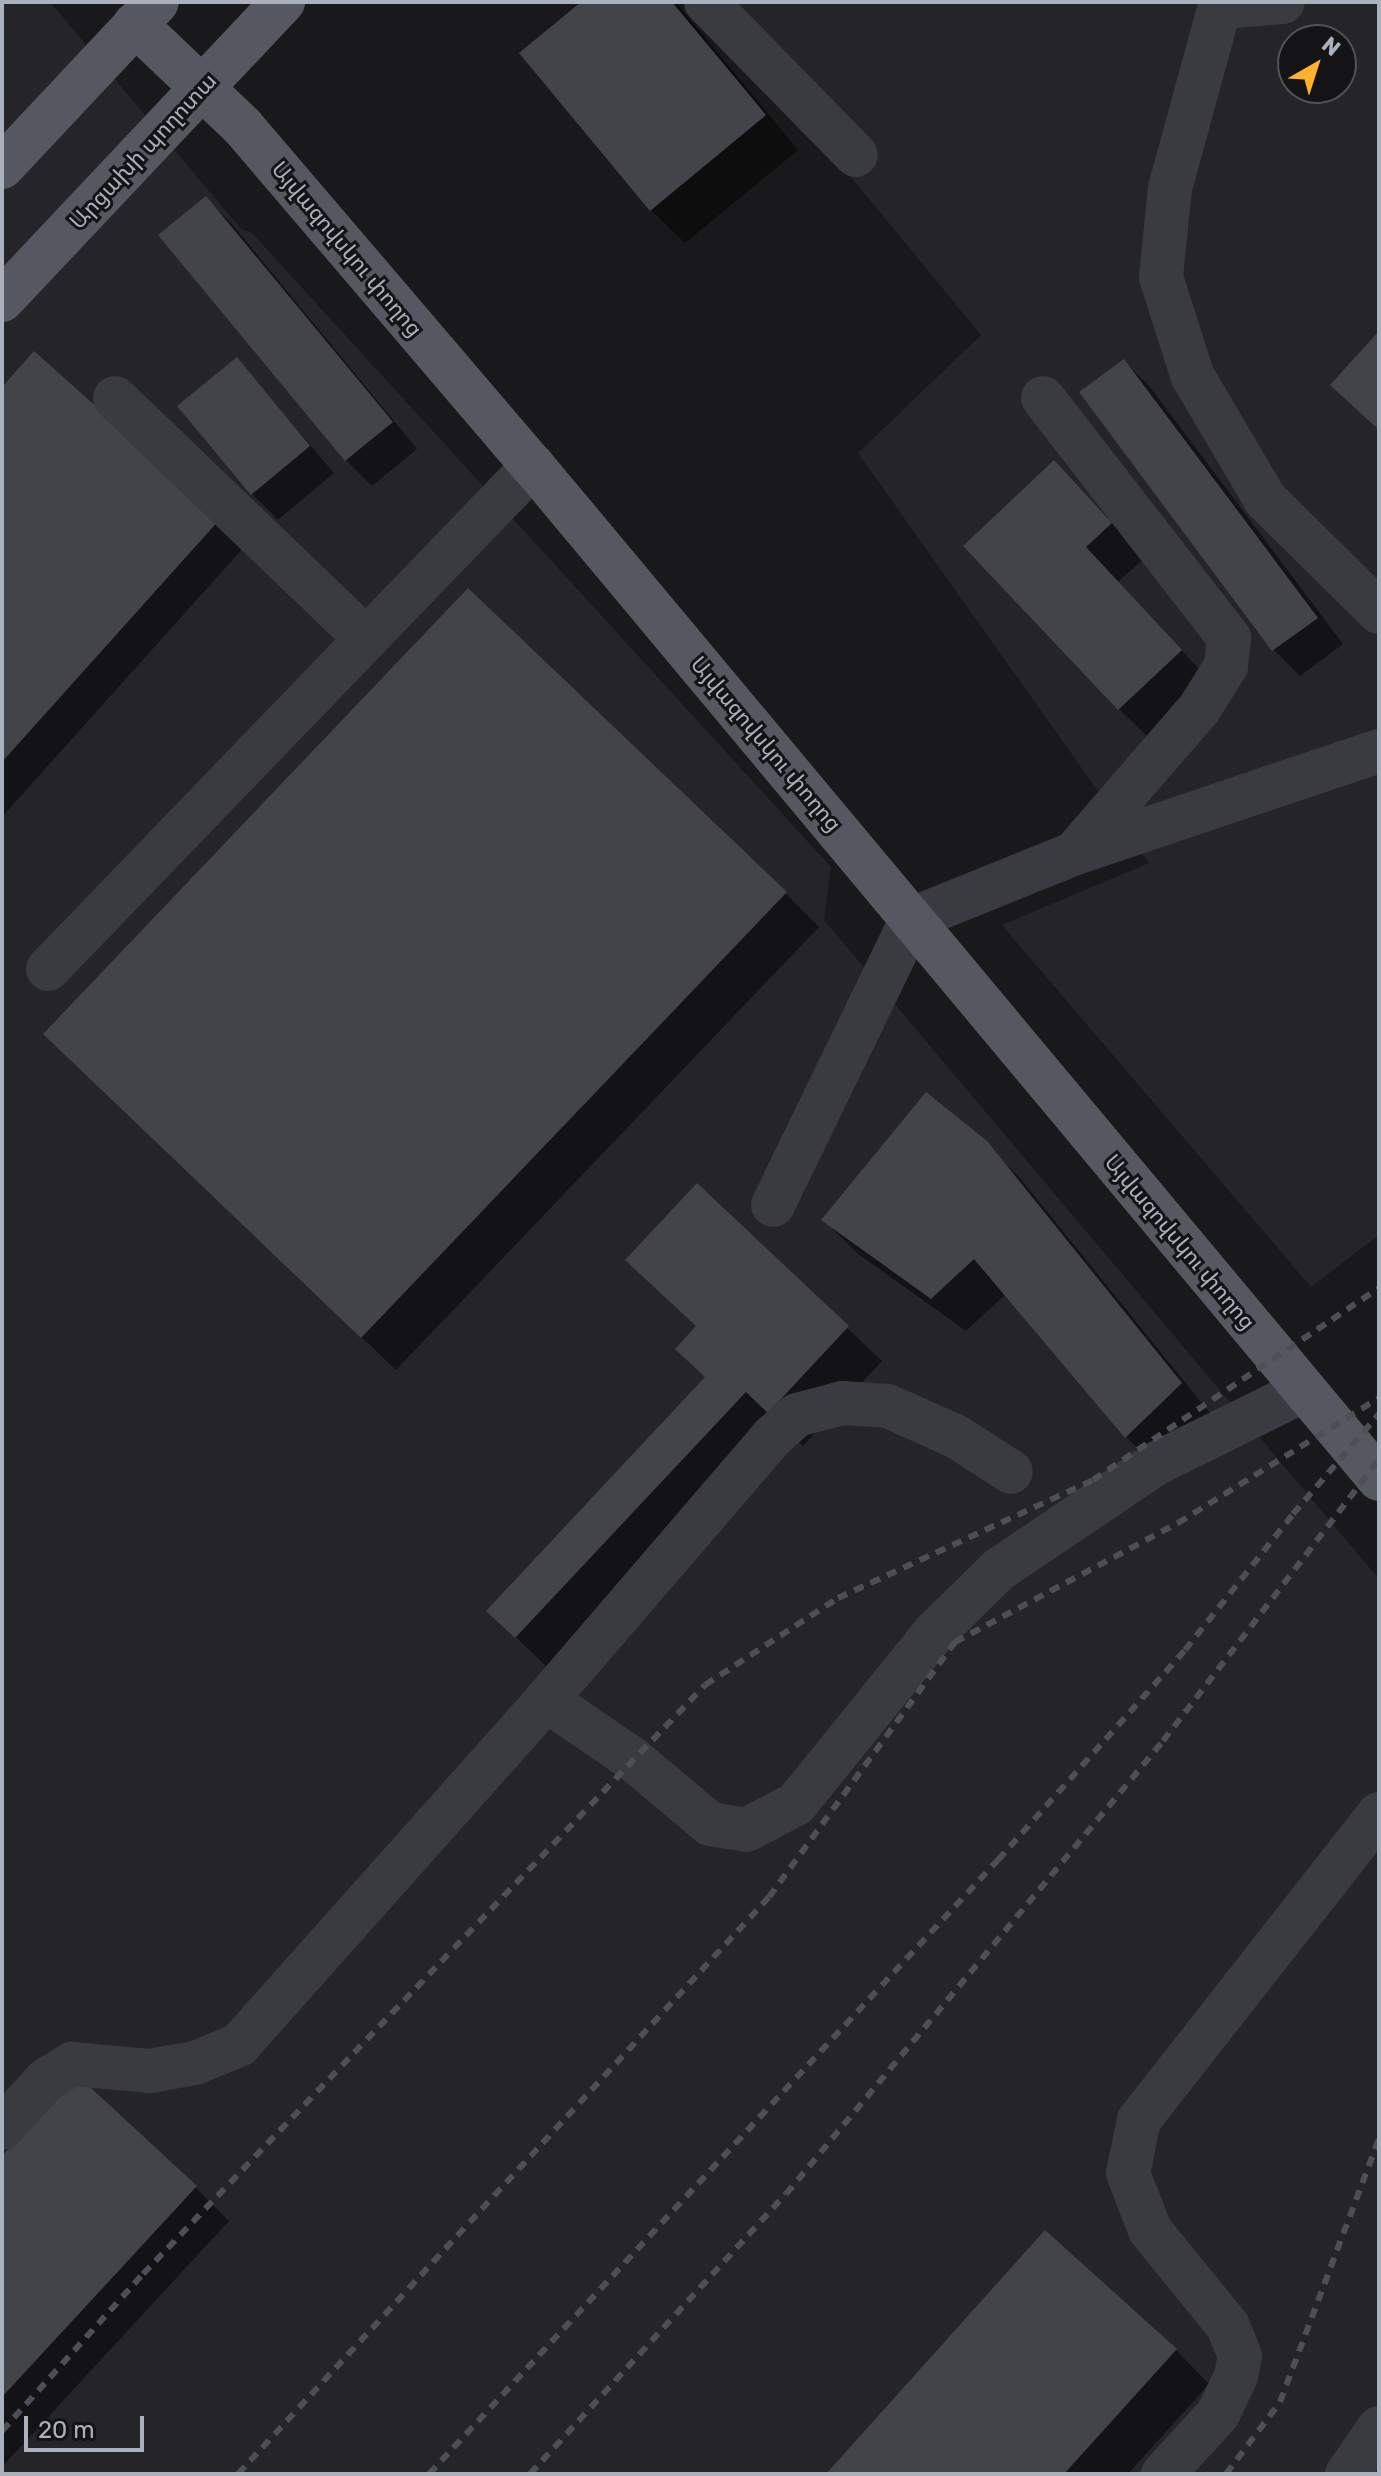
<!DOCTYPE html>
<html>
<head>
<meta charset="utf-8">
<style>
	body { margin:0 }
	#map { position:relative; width:1381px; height:2476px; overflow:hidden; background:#19191c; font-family:Rubik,"Noto Sans Armenian",sans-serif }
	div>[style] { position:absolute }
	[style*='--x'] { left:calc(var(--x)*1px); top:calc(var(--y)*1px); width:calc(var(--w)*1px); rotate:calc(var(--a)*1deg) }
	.built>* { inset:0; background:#252529 }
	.shadow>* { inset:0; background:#0007 }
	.building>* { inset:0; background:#434449 }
	.minor>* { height:44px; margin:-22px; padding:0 22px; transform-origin:22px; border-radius:22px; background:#393b41 }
	.major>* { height:44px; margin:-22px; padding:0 22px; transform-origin:22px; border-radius:22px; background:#555860 }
	.rail>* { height:6px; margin-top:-3px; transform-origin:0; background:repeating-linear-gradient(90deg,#4c4f56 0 10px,transparent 0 18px) }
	span { translate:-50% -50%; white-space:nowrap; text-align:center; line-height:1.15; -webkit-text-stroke:6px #141417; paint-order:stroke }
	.street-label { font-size:22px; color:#aab0bc }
	.frame { position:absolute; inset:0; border:4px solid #aab0bc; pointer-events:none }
	.north { position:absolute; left:1277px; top:24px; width:80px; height:80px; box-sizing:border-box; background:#141417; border:2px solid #505259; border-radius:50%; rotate:39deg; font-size:22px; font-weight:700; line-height:32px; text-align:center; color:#aab0bc }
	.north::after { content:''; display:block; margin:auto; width:28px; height:36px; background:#ffb02d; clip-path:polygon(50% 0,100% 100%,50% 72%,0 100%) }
	.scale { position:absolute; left:24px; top:2416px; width:120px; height:36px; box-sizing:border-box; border:4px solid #aab0bc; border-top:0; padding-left:10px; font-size:24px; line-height:28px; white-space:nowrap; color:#aab0bc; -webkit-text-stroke:6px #141417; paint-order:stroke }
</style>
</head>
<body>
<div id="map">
	<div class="built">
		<div style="clip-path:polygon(2px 2px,50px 2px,241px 229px,252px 233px,831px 867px,824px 920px,1379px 1579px,1379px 2474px,2px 2474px)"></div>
		<div style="clip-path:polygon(evenodd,707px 2px,1379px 2px,1379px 1235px,1311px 1287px,1002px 925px,1149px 863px,858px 453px,981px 335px,707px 2px,1293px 40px,1341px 40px,1341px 88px,1293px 88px,1293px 40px)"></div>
	</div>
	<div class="shadow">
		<div style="clip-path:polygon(585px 2px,676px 2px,798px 150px,685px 243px,651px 210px)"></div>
		<div style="clip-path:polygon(206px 198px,232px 224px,417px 449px,372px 486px,346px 460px)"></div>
		<div style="clip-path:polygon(237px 360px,334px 473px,278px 520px,252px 494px)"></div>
		<div style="clip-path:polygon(1124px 361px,1150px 387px,1343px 644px,1300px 676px,1274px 650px,1082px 392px)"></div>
		<div style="clip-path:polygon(2px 390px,219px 520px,245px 546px,2px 817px)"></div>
		<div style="clip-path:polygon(1054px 463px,1145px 558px,1118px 582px,1214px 685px,1153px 742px,1119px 709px)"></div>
		<div style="clip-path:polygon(785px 893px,819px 927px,396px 1370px,79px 1068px)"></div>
		<div style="clip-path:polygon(985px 1143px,1020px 1178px,1214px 1418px,1160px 1470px,1126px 1437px,1006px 1294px,966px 1331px,857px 1253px,824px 1220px)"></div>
		<div style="clip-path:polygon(697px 1186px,882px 1361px,803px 1446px,781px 1424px,550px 1670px,489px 1611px,707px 1378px)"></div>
		<div style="clip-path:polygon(2px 2159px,195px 2187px,229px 2221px,2px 2467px)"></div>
		<div style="clip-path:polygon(1176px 2350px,1209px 2384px,1128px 2474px,828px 2474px)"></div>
	</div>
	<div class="building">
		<div style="clip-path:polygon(581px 2px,672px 2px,766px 115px,650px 211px,519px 53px)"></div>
		<div style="clip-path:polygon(206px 196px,393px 422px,345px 461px,158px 235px)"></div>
		<div style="clip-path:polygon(1379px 331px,1379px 430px,1330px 385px)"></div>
		<div style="clip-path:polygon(34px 351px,221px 518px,2px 762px,2px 387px)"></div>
		<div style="clip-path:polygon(237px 357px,310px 446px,251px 495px,177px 406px)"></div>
		<div style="clip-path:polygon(1124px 359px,1318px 618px,1272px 651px,1079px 392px)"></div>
		<div style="clip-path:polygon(1054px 460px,1112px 523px,1086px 547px,1182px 650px,1118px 710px,963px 546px)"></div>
		<div style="clip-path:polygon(468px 588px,787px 892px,361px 1338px,43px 1034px)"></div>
		<div style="clip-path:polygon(926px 1092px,987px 1141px,1182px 1383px,1125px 1438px,974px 1259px,931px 1299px,821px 1220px)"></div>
		<div style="clip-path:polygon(697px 1183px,849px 1326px,768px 1413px,746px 1392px,515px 1638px,486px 1611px,705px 1377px,675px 1349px,696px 1326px,625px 1260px)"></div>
		<div style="clip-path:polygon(77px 2075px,197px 2186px,2px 2397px,2px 2156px)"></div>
		<div style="clip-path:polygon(1045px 2230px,1177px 2349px,1064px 2474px,826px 2474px)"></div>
	</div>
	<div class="minor">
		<div style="--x:706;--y:2;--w:214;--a:45.6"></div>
		<div style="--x:1221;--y:2;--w:193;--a:105.3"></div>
		<div style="--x:1170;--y:188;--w:89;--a:95.8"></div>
		<div style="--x:1161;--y:277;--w:103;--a:72.4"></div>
		<div style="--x:1192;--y:375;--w:144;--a:59.5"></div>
		<div style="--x:1265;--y:499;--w:161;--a:44.7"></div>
		<div style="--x:1220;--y:7;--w:63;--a:-4.5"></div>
		<div style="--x:115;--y:398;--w:348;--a:43.8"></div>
		<div style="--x:1043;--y:398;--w:304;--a:52.2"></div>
		<div style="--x:1229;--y:638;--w:28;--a:96"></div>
		<div style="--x:1226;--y:666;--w:51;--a:122.1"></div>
		<div style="--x:1199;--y:709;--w:189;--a:130.9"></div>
		<div style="--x:48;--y:969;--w:699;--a:-46.04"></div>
		<div style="--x:773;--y:1205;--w:318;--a:-64.1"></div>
		<div style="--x:912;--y:919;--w:174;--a:-22"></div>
		<div style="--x:1073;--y:854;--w:323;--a:-18.6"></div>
		<div style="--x:546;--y:1700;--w:348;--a:-49.3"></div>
		<div style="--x:773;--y:1436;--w:32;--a:-41"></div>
		<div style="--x:797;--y:1415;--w:47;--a:-14.9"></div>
		<div style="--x:842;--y:1403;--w:46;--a:3.7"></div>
		<div style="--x:888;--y:1406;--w:76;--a:24.2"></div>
		<div style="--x:957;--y:1437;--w:64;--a:32.9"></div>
		<div style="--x:2;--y:2128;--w:65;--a:-47.5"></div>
		<div style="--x:46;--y:2080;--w:31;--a:-32"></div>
		<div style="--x:72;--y:2064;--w:78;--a:5.1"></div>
		<div style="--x:150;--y:2071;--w:46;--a:-10.1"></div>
		<div style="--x:195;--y:2063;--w:48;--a:-22.2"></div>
		<div style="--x:239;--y:2045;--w:462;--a:-48.3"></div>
		<div style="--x:546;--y:1700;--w:107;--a:34.3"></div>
		<div style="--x:634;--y:1760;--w:99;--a:40.1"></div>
		<div style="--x:710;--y:1824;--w:36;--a:9"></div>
		<div style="--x:746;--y:1830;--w:56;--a:-27.5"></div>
		<div style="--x:796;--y:1804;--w:221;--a:-51.1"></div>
		<div style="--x:935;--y:1632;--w:88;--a:-44.5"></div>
		<div style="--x:998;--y:1570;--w:189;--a:-34"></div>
		<div style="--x:1155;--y:1464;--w:165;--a:-26.3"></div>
		<div style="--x:1163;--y:2474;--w:81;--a:-47.5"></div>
		<div style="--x:1218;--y:2414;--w:42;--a:-64.7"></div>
		<div style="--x:1236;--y:2376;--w:20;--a:-79"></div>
		<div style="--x:1240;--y:2356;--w:32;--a:-112"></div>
		<div style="--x:1228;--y:2326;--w:124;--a:-129.1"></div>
		<div style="--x:1150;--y:2230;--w:61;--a:-111.1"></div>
		<div style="--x:1128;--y:2173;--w:54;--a:-78.3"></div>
		<div style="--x:1139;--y:2120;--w:389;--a:-51.9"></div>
		<div style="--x:1347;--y:2474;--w:56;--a:-55.2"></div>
	</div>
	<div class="major">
		<div style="--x:135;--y:24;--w:149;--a:43.6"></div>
		<div style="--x:243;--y:127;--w:446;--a:49.5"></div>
		<div style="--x:533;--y:466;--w:1320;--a:50.13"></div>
		<div style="--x:2;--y:167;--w:226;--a:-46.8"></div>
		<div style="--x:2;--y:300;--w:410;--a:-46.7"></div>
	</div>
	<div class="rail">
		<div style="--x:2;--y:2431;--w:211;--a:-48.1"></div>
		<div style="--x:143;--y:2274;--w:814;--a:-46.34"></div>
		<div style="--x:705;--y:1685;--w:159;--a:-33.2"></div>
		<div style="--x:838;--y:1598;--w:281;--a:-24.8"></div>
		<div style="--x:1093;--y:1480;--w:344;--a:-33.9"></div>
		<div style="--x:238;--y:2474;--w:784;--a:-47.38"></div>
		<div style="--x:769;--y:1897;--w:316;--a:-53.9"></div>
		<div style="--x:955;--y:1642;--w:253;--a:-28.1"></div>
		<div style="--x:1178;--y:1523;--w:237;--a:-31.9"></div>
		<div style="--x:429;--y:2474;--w:837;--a:-47.18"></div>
		<div style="--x:998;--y:1860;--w:281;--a:-48.3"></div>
		<div style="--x:1185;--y:1650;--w:174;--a:-51.5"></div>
		<div style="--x:1293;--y:1514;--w:132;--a:-49.3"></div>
		<div style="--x:530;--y:2474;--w:379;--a:-47.6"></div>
		<div style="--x:786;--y:2194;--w:589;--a:-50.23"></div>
		<div style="--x:1163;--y:1741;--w:355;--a:-52.5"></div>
		<div style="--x:1226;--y:2474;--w:90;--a:-53.1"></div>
		<div style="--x:1280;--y:2402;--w:281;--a:-69.4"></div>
	</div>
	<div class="street-label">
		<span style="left:143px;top:151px;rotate:-47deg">Արցախի պողոտա</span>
		<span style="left:347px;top:249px;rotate:50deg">Այվազովսկու փողոց</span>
		<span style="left:766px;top:744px;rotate:50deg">Այվազովսկու փողոց</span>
		<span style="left:1180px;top:1242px;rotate:50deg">Այվազովսկու փողոց</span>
	</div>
	<div class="frame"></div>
	<div class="north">N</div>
	<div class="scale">20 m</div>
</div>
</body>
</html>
